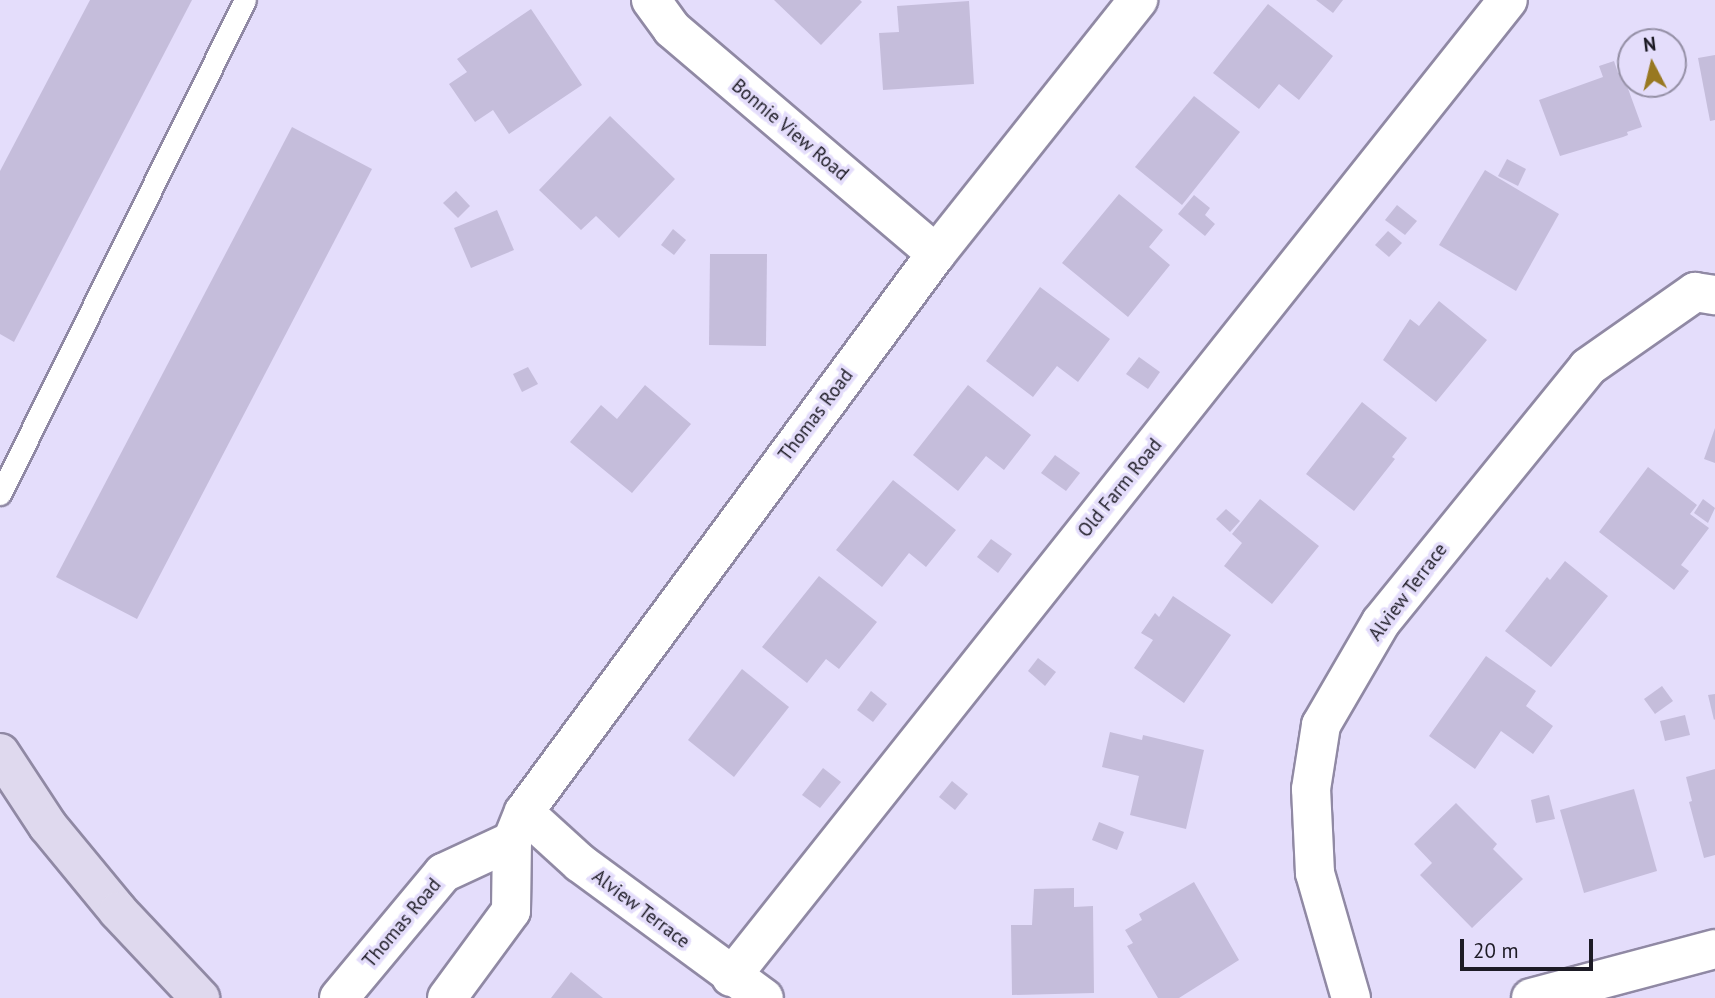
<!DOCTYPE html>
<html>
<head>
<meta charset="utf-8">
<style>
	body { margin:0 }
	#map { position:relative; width:1715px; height:998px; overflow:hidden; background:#e4ddfb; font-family:"PT Sans",sans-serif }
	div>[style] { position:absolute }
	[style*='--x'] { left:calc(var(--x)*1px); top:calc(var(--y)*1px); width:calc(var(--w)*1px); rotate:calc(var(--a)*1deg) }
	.building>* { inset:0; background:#c5bddb }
	.roads { filter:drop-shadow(2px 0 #9089a4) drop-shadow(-2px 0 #9089a4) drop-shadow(0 2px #9089a4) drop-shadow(0 -2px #9089a4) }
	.service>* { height:21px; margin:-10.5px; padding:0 10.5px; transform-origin:10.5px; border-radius:10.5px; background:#fff }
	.minor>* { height:38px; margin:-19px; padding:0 19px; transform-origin:19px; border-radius:19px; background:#fff }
	.secondary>* { height:38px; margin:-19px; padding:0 19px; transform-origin:19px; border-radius:19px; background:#dfd9ee }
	span { translate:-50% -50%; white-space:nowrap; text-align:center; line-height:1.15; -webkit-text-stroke:7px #e4ddfb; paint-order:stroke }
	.street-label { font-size:19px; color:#1d1b25 }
	.north { position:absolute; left:1617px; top:28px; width:70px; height:70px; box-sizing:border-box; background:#e4ddfb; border:2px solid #948fa5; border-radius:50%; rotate:353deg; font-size:19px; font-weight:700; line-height:28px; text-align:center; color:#1d1b25 }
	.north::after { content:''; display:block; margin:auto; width:24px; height:32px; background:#987821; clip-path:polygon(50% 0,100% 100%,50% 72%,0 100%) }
	.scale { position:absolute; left:1460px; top:939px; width:133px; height:32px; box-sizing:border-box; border:4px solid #1d1b25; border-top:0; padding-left:9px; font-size:21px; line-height:24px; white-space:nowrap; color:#1d1b25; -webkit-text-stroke:5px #e4ddfb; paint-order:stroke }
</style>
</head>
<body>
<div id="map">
	<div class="building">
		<div style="clip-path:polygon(90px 0,192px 0,14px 342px,0 334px,0 171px)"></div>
		<div style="clip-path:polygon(774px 0,860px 0,862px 2px,821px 45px)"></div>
		<div style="clip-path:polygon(1316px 0,1343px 0,1333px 13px)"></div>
		<div style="clip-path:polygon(969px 1px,974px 84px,883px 90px,879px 33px,899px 32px,897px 6px)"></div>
		<div style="clip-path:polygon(1268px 4px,1333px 56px,1299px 100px,1279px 84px,1259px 109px,1213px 73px)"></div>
		<div style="clip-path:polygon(531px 9px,582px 85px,509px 134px,493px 110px,475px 122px,449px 84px,467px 72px,457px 59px)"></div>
		<div style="clip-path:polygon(1715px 55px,1715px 120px,1710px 121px,1698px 58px)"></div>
		<div style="clip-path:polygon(1614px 61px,1618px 73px,1622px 72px,1642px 127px,1627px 132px,1628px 135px,1623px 137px,1560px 156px,1539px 100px,1603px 77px,1599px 66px)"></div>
		<div style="clip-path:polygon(1194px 96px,1240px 132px,1182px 205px,1135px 167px)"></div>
		<div style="clip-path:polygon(610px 116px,675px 179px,619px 238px,596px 216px,581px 230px,539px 190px)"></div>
		<div style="clip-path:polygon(292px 127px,372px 169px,137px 619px,56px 577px)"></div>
		<div style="clip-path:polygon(1507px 159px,1526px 169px,1518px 186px,1498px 176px)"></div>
		<div style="clip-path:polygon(1485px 170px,1559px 214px,1516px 291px,1439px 245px)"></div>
		<div style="clip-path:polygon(456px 191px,470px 206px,458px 218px,443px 203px)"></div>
		<div style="clip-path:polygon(1119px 194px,1163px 230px,1149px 247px,1170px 265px,1128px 317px,1062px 263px)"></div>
		<div style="clip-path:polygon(1194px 195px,1210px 208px,1205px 215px,1215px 224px,1205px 236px,1178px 214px)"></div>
		<div style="clip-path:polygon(1397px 205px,1417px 221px,1405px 235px,1385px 220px)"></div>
		<div style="clip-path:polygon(497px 210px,514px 250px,471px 268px,454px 228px)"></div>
		<div style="clip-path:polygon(673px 229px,686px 240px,674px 255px,661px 245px)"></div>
		<div style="clip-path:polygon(1388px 231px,1402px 243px,1389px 257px,1375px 245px)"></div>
		<div style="clip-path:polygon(710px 254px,767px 254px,766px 346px,709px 345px)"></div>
		<div style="clip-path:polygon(1040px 287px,1110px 339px,1078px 382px,1057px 366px,1033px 397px,986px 361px)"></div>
		<div style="clip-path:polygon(1439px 301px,1487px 340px,1436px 402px,1383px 360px,1410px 319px,1419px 326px)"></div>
		<div style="clip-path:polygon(1139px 357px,1160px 372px,1148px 389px,1126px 374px)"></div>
		<div style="clip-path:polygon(528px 367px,538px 384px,522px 392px,513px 374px)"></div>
		<div style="clip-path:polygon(645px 385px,691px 424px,632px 493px,570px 442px,601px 405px,617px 419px)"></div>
		<div style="clip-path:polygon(968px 385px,1031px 435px,1004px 470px,986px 456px,958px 491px,913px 455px)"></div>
		<div style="clip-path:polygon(1362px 402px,1407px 438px,1392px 457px,1395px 459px,1354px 511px,1306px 474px)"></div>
		<div style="clip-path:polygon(1715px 428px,1715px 463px,1704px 459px)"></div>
		<div style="clip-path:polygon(1055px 455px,1080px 473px,1066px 491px,1041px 473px)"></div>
		<div style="clip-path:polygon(1648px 467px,1697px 505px,1690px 514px,1709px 528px,1681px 565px,1689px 571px,1674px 590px,1599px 532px)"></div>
		<div style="clip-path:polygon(893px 480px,956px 530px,926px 567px,909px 553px,882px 587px,836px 550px)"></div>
		<div style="clip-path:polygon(1260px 499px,1319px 546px,1272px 604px,1224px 566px,1242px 543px,1232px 534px)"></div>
		<div style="clip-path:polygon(1703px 499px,1715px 508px,1708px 523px,1694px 513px)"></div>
		<div style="clip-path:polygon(1226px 509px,1240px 521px,1230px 532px,1216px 519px)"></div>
		<div style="clip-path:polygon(991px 539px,1012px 554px,998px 573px,977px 557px)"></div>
		<div style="clip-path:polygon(1565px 561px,1608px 596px,1551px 667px,1505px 631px,1547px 577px,1550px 580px)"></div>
		<div style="clip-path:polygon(819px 576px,877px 622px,839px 669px,826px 659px,807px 683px,762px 647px)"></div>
		<div style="clip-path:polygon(1173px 596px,1231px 635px,1184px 703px,1134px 668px,1153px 640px,1141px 633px,1155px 613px,1159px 617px)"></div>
		<div style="clip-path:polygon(1486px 656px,1536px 691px,1526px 706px,1553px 726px,1533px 754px,1501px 731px,1475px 769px,1429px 736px)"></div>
		<div style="clip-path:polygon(1038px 658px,1056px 672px,1045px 686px,1028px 671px)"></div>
		<div style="clip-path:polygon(742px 669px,789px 707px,734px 777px,688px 740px)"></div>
		<div style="clip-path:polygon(1662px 686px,1673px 701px,1655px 714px,1644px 699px)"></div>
		<div style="clip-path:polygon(871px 691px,887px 704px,873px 722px,857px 710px)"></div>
		<div style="clip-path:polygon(1715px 694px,1715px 719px,1714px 720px,1708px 695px)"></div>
		<div style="clip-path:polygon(1685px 715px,1690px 735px,1665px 741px,1660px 721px)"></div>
		<div style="clip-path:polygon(1110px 732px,1142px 740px,1143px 735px,1204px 750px,1186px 829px,1130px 815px,1139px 776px,1102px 767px)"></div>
		<div style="clip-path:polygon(823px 768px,841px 782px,820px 808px,802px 795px)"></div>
		<div style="clip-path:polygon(1715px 769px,1715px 855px,1704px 858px,1689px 802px,1692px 801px,1686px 777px)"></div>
		<div style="clip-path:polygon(952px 781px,968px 794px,955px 810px,939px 797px)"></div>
		<div style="clip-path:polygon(1634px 789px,1657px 871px,1584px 893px,1560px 810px)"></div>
		<div style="clip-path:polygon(1549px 795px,1555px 819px,1536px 823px,1531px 800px)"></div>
		<div style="clip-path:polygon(1456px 803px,1497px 844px,1493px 849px,1523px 879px,1472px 928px,1420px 875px,1432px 863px,1414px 844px)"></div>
		<div style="clip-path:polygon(1099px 822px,1124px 832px,1117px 850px,1092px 840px)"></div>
		<div style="clip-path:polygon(1194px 882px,1239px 960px,1179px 998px,1158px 998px,1127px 946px,1133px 943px,1125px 930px,1142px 920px,1139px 914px)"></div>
		<div style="clip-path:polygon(1074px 888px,1074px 907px,1093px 906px,1094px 993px,1012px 995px,1011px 925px,1032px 925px,1034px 889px)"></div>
		<div style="clip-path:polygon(571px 972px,598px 994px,603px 998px,551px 998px)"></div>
	</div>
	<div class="roads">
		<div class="service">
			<div style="--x:0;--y:494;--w:551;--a:-63.62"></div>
		</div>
		<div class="minor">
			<div style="--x:651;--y:0;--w:36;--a:54"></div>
			<div style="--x:672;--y:29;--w:347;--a:40.4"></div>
			<div style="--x:524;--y:812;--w:76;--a:42.3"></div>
			<div style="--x:580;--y:863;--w:228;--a:36.3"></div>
			<div style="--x:731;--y:977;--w:1248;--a:-51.51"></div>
			<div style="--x:339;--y:998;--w:163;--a:-50.2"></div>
			<div style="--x:443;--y:873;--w:76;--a:-24.9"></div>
			<div style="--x:447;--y:998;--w:108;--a:-53.7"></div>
			<div style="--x:511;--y:911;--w:70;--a:-89.2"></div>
			<div style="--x:512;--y:841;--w:31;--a:-68"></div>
			<div style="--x:524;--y:812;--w:694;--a:-53.56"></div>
			<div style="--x:936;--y:254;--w:325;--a:-51.5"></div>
			<div style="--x:1351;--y:998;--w:130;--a:-106.1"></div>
			<div style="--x:1315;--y:873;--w:84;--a:-92.7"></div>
			<div style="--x:1311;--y:789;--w:65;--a:-81.1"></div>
			<div style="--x:1321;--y:725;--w:119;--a:-59.8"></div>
			<div style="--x:1381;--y:622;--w:328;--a:-50.9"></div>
			<div style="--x:1588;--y:367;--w:131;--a:-35"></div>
			<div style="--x:1695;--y:292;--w:20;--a:9"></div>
			<div style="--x:1531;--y:998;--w:190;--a:-14.9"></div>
		</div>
		<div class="secondary">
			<div style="--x:0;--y:753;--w:87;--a:56.7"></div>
			<div style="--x:48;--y:826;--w:110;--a:50.5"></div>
			<div style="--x:118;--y:911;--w:120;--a:46.7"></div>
		</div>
	</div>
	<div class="street-label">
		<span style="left:790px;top:130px;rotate:40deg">Bonnie View Road</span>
		<span style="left:816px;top:415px;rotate:-53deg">Thomas Road</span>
		<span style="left:1120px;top:488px;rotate:-51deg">Old Farm Road</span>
		<span style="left:1408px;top:592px;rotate:-53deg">Alview Terrace</span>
		<span style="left:641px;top:909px;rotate:37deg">Alview Terrace</span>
		<span style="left:402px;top:923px;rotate:-50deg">Thomas Road</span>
	</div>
	<div class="north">N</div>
	<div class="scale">20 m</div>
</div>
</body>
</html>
